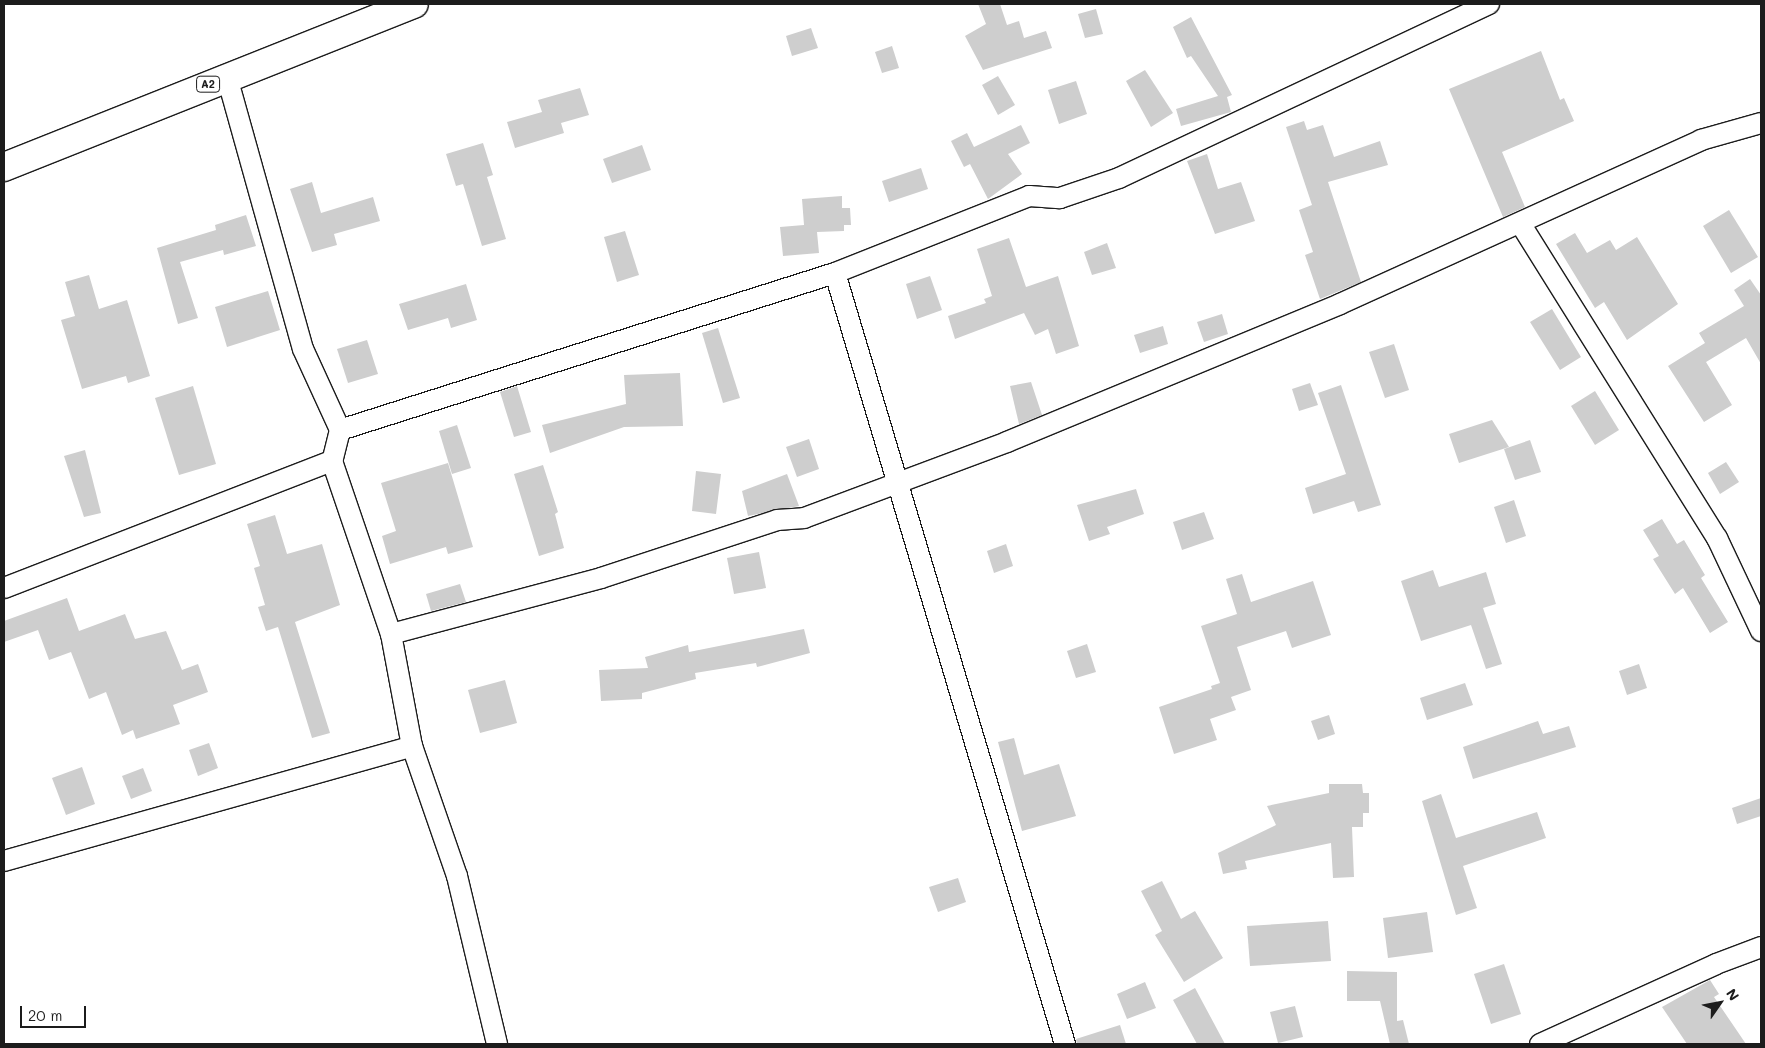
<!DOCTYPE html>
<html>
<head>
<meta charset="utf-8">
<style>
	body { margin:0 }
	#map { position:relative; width:1765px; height:1048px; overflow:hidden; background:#fff; font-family:Mali,sans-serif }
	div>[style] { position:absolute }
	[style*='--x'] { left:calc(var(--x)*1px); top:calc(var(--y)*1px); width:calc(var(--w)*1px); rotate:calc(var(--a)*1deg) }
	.building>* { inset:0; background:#cecece }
	.roads { filter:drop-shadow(1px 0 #1c1c1c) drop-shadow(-1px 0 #1c1c1c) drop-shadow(0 1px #1c1c1c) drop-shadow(0 -1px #1c1c1c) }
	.street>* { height:20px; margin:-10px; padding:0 10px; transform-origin:10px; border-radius:10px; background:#fff }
	.highway>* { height:28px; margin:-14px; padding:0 14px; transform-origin:14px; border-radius:14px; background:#fff }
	span { translate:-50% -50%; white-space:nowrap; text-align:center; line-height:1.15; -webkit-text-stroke:4.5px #fff; paint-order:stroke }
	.shield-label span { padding:1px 4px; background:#fff; border:1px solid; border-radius:4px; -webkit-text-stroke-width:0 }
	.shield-label { font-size:11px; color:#1c1c1c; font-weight:700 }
	.frame { position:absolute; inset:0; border:5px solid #1c1c1c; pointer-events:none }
	.north { position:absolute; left:1695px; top:978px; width:50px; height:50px; -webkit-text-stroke:4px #fff; paint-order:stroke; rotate:57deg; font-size:14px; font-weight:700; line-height:20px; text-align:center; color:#1c1c1c }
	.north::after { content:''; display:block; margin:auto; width:18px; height:22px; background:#1c1c1c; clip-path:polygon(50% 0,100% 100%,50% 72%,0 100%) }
	.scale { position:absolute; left:20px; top:1006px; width:66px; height:22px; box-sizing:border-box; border:2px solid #1c1c1c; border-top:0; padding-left:6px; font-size:15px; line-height:18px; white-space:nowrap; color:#1c1c1c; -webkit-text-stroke:4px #fff; paint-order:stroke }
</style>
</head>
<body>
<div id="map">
	<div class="building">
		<div style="clip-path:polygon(978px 4px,1000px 4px,1007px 25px,1019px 21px,1024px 38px,1046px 31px,1052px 48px,983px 70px,965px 36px,986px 24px)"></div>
		<div style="clip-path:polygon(1096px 9px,1103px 34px,1085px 38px,1078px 14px)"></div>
		<div style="clip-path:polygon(1191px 17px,1232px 95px,1227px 97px,1231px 112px,1181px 126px,1176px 109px,1218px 96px,1191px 56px,1187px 58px,1173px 27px)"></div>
		<div style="clip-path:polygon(811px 28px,818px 48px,792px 56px,786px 36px)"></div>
		<div style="clip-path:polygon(892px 46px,899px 68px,882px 73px,875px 52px)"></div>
		<div style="clip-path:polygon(1541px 51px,1560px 100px,1564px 98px,1574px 121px,1502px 152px,1525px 207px,1503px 217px,1449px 89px)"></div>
		<div style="clip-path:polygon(1145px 70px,1173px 113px,1151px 127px,1126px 81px)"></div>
		<div style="clip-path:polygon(998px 76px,1015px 105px,998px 115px,982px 85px)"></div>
		<div style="clip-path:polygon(1076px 81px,1087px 114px,1059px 124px,1048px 90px)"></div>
		<div style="clip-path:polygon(580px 88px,589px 115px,561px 123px,564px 133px,515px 148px,507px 122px,542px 112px,538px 100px)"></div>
		<div style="clip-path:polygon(1304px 121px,1307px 130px,1323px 125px,1334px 157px,1380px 141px,1388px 165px,1328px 182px,1361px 282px,1320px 299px,1305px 255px,1313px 252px,1299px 210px,1312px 205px,1286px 127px)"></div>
		<div style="clip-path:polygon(1021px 125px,1030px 143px,1008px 154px,1022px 174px,988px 199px,970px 164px,964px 167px,951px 141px,967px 133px,974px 147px)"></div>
		<div style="clip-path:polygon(483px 143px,493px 175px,487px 177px,506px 239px,482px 246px,463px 184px,456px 186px,446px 154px)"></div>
		<div style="clip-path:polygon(642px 145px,651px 170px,612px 183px,603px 159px)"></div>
		<div style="clip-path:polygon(1207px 154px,1218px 189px,1241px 182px,1255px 221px,1215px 234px,1187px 161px)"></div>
		<div style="clip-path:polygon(921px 168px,928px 189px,889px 202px,882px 181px)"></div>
		<div style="clip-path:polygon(312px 182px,321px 213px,373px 197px,380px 221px,334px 234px,337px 245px,312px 252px,290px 189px)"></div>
		<div style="clip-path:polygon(842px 196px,842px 208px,850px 208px,851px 225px,844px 225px,844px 231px,817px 232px,819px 253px,783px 256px,780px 227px,804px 225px,802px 199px)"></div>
		<div style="clip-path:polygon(1729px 210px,1758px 257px,1731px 273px,1703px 226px)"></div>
		<div style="clip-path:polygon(246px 215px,256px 246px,224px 255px,223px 250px,180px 262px,198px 318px,178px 324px,157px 248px,216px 230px,215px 225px)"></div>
		<div style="clip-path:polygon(625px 231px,639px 275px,617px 282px,604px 237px)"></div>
		<div style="clip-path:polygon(1575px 233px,1587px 253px,1610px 240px,1616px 250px,1637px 237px,1678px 304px,1627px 340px,1604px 302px,1595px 308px,1556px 244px)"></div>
		<div style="clip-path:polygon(1009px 238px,1026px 287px,1058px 276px,1079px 346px,1056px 354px,1048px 329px,1035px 335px,1024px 313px,955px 339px,948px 316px,986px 303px,984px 299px,992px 296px,977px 249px)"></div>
		<div style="clip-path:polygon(1107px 243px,1116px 268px,1092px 275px,1084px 252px)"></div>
		<div style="clip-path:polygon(89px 275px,99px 309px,127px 300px,150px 376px,128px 383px,126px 376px,82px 389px,61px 320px,75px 316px,65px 282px)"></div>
		<div style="clip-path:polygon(930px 276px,942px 310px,917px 319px,906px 284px)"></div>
		<div style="clip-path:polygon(1750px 279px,1761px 295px,1761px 364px,1746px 338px,1706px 362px,1732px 405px,1704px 422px,1668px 366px,1705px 343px,1699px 333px,1744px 306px,1734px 290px)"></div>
		<div style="clip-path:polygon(466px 284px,477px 320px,451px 328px,448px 318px,408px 330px,399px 304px)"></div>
		<div style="clip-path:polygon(268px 291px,280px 330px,227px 347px,215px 307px)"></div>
		<div style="clip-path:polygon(1552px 309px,1581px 357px,1560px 370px,1530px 322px)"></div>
		<div style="clip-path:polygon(1222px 314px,1228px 334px,1204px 342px,1197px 322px)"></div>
		<div style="clip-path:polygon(1163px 326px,1168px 344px,1140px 353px,1134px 335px)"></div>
		<div style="clip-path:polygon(718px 328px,740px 398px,723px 403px,702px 333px)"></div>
		<div style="clip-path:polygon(367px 340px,378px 374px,348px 383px,337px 349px)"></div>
		<div style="clip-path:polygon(1394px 344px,1409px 390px,1385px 398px,1369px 352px)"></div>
		<div style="clip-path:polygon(680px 373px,683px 426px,624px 427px,550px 453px,542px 425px,626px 404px,624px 375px)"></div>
		<div style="clip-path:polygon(1031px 382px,1042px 415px,1019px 424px,1010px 386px)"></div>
		<div style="clip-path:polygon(1310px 383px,1318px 405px,1299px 411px,1292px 389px)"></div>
		<div style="clip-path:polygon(1341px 385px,1381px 505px,1358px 512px,1354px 501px,1313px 514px,1305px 488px,1346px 474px,1318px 393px)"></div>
		<div style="clip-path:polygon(193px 386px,216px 464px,179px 475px,155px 398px)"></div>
		<div style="clip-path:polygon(517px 386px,531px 432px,514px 437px,500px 392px)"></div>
		<div style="clip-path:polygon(1595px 391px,1619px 430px,1595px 445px,1571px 406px)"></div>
		<div style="clip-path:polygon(1492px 420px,1509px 447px,1459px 463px,1449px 434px)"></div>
		<div style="clip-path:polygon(457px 425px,471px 468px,452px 474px,439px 431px)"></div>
		<div style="clip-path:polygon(809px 439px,819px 469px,797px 477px,786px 447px)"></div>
		<div style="clip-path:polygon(1530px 440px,1541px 472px,1515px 480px,1504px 449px)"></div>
		<div style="clip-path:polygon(85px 450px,101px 513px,84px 517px,64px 456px)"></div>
		<div style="clip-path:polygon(1726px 462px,1739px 482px,1720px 494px,1708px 473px)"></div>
		<div style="clip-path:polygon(448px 463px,473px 547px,448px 554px,446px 547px,390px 564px,382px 536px,396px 531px,381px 483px)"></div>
		<div style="clip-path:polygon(543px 465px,558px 512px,555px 514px,564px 548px,539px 556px,514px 474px)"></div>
		<div style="clip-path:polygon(696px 471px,721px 474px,716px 514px,692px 511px)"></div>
		<div style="clip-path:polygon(787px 474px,799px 506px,748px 516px,742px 491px)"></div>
		<div style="clip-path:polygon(1136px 489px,1144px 514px,1107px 527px,1110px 534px,1089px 541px,1077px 505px)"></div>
		<div style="clip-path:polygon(1514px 500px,1526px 536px,1506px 543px,1494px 507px)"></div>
		<div style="clip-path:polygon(1204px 512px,1214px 539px,1182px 550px,1173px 522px)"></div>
		<div style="clip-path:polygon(275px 515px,287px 554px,322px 544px,340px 605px,295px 622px,330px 733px,312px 738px,278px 627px,266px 631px,258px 607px,265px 605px,254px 568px,260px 566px,247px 524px)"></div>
		<div style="clip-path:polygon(1662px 519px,1677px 544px,1684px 540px,1705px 575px,1701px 578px,1728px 622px,1710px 633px,1683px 588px,1675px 594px,1653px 559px,1659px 556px,1643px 530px)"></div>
		<div style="clip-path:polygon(1006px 544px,1013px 566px,994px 573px,987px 551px)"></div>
		<div style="clip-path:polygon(759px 552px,766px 588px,734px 594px,727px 558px)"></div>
		<div style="clip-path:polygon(1433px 570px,1439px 587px,1486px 572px,1496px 604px,1483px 608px,1502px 664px,1486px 669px,1471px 625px,1421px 641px,1401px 581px)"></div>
		<div style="clip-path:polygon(1242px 574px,1251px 602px,1313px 581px,1331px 635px,1292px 648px,1286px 631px,1237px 647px,1251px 690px,1231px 697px,1236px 710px,1210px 719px,1217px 740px,1174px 754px,1159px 707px,1212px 689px,1211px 686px,1220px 683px,1201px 626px,1237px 614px,1226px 579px)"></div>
		<div style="clip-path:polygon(460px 584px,466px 602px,431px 611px,426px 594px)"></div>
		<div style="clip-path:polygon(67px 598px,79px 631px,125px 614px,135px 639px,166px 631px,182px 670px,198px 664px,208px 692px,173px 705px,180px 724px,136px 739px,133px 730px,122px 735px,106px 692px,89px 699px,71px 652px,49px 660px,38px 630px,4px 642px,4px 621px)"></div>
		<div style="clip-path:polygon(804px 629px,810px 653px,757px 667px,756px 663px,695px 673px,696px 679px,642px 693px,642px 699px,601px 701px,599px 670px,648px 668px,645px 657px,688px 645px,689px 652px)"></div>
		<div style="clip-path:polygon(1087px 644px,1096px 672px,1076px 678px,1067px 651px)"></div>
		<div style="clip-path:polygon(1639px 664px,1647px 688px,1627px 695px,1619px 671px)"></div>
		<div style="clip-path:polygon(505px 680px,517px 723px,480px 733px,468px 690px)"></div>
		<div style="clip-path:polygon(1465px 683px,1473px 705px,1427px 720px,1420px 698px)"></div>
		<div style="clip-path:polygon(1329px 715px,1335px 734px,1318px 740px,1311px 721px)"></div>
		<div style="clip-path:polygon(1538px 721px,1543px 734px,1569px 726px,1576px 747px,1473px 779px,1463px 747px)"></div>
		<div style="clip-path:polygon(1014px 738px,1024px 775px,1059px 764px,1076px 816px,1022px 831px,998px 742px)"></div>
		<div style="clip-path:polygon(209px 743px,218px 768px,198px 776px,189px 750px)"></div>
		<div style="clip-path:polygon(82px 767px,95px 804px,66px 815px,52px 778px)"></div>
		<div style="clip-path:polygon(143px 768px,152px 791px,131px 799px,122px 776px)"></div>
		<div style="clip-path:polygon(1329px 784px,1362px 784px,1363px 793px,1369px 793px,1369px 813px,1363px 813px,1363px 827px,1352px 827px,1354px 877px,1333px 878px,1331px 843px,1245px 861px,1247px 869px,1223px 874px,1218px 853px,1276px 825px,1267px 806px,1329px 793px)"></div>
		<div style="clip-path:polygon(1441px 794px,1456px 838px,1537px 812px,1546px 838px,1463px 866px,1477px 908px,1456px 915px,1422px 801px)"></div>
		<div style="clip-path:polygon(1761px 798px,1761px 816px,1737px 824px,1732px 808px)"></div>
		<div style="clip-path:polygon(958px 878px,966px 902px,938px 912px,929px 887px)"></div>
		<div style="clip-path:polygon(1162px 881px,1181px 919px,1195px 911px,1223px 958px,1184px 982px,1155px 935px,1162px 931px,1141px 891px)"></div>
		<div style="clip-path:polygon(1427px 912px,1433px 952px,1388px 958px,1383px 918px)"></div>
		<div style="clip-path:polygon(1328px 921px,1331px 961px,1250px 966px,1247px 926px)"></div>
		<div style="clip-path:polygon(1504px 964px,1521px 1014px,1491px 1024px,1474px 974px)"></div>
		<div style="clip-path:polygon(1347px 971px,1397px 972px,1397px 1021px,1403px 1020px,1409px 1044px,1390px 1044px,1380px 1001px,1347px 1001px)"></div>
		<div style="clip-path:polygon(1710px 980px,1719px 994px,1714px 997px,1746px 1044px,1687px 1044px,1662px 1007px)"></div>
		<div style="clip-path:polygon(1145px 982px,1156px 1008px,1127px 1019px,1117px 994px)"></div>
		<div style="clip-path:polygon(1195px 988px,1225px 1044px,1197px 1044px,1173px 1000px)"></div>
		<div style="clip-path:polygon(1295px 1006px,1303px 1037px,1278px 1043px,1270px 1012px)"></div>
		<div style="clip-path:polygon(1120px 1025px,1126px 1044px,1077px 1044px,1076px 1039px)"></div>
	</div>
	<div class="roads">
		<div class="street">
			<div style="--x:227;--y:77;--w:282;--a:74.4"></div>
			<div style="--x:303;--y:349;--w:89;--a:65.4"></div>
			<div style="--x:340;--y:430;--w:32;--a:104"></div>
			<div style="--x:332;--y:461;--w:183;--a:71.2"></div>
			<div style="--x:391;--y:634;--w:114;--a:79.4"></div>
			<div style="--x:412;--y:746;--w:138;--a:70.9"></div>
			<div style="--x:457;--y:876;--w:173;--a:76.6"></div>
			<div style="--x:1520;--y:223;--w:372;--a:58"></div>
			<div style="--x:1717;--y:538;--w:103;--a:64.7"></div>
			<div style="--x:835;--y:273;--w:805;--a:73.39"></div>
			<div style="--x:340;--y:430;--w:519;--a:-17.6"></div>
			<div style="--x:835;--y:273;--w:209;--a:-21.6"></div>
			<div style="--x:1029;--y:196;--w:31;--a:4"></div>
			<div style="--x:1060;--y:198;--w:62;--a:-18.7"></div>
			<div style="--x:1119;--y:178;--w:409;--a:-25.2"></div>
			<div style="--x:4;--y:588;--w:352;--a:-21.2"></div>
			<div style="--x:391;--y:634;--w:217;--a:-14.9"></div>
			<div style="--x:601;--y:578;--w:185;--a:-18.2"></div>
			<div style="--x:777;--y:520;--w:27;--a:-4"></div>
			<div style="--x:804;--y:518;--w:217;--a:-20.5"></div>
			<div style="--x:1007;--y:442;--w:360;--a:-22.5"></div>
			<div style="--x:1340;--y:304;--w:397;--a:-24.4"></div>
			<div style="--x:1701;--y:140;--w:62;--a:-15.8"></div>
			<div style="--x:4;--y:861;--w:424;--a:-15.7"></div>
			<div style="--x:1540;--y:1044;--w:193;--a:-24.4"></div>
			<div style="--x:1716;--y:964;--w:48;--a:-20.7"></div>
		</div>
		<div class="highway">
			<div style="--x:4;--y:167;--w:441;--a:-21.7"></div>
		</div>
	</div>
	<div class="shield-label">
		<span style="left:208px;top:84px">A2</span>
	</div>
	<div class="frame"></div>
	<div class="north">N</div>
	<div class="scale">20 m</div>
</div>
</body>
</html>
